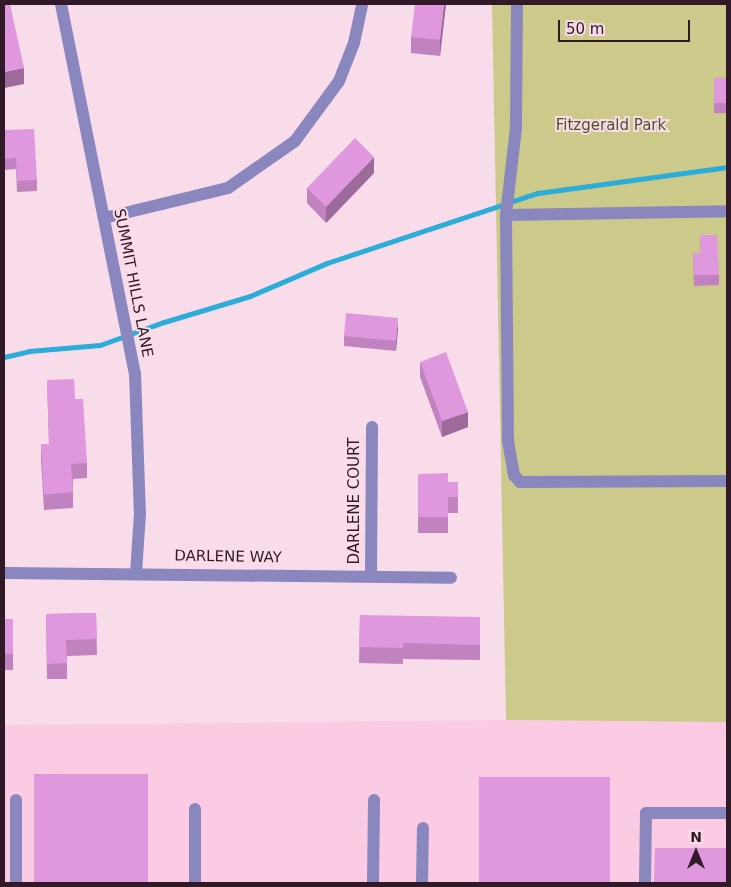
<!DOCTYPE html>
<html>
<head>
<meta charset="utf-8">
<style>
	body { margin:0 }
	#map { position:relative; width:731px; height:887px; overflow:hidden; background:#f9dcea; font-family:"DejaVu Sans",sans-serif }
	div>[style] { position:absolute }
	[style*='--x'] { left:calc(var(--x)*1px); top:calc(var(--y)*1px); width:calc(var(--w)*1px); rotate:calc(var(--a)*1deg) }
	.built>* { inset:0; background:#facbe2 }
	.green>* { inset:0; background:#cbca8a }
	.stream>* { height:5px; margin:-2.5px; padding:0 2.5px; transform-origin:2.5px; border-radius:2.5px; background:#2bacd9 }
	.minor>* { height:12px; margin:-6px; padding:0 6px; transform-origin:6px; border-radius:6px; background:#8a86be }
	.wall>* { inset:0; background:#c083bf }
	.shaded-wall>* { inset:0; background:#9c6a9b }
	.building>* { inset:0; background:#df98de }
	span { translate:-50% -50%; white-space:nowrap; text-align:center; line-height:1.15; -webkit-text-stroke:4px #f9dcea; paint-order:stroke }
	.park-label { font-size:15px; color:#515025 }
	.street-label { font-size:15px; color:#321927 }
	.frame { position:absolute; inset:0; border:5px solid #321927; pointer-events:none }
	.north { position:absolute; left:671px; top:827px; width:50px; height:50px; -webkit-text-stroke:4px #f9dcea; paint-order:stroke; rotate:0deg; font-size:14px; font-weight:700; line-height:20px; text-align:center; color:#321927 }
	.north::after { content:''; display:block; margin:auto; width:18px; height:22px; background:#321927; clip-path:polygon(50% 0,100% 100%,50% 72%,0 100%) }
	.scale { position:absolute; left:558px; top:20px; width:132px; height:22px; box-sizing:border-box; border:2px solid #321927; border-top:0; padding-left:6px; font-size:15px; line-height:18px; white-space:nowrap; color:#321927; -webkit-text-stroke:4px #f9dcea; paint-order:stroke }
</style>
</head>
<body>
<div id="map">
	<div class="built">
		<div style="clip-path:polygon(506px 720px,727px 722px,727px 883px,4px 883px,4px 725px)"></div>
	</div>
	<div class="green">
		<div style="clip-path:polygon(492px 4px,727px 4px,727px 722px,506px 720px)"></div>
	</div>
	<div class="stream">
		<div style="--x:4;--y:357;--w:26;--a:-13"></div>
		<div style="--x:29;--y:351;--w:71;--a:-4.8"></div>
		<div style="--x:100;--y:345;--w:68;--a:-19.8"></div>
		<div style="--x:164;--y:322;--w:90;--a:-16.8"></div>
		<div style="--x:250;--y:296;--w:84;--a:-23.2"></div>
		<div style="--x:327;--y:263;--w:222;--a:-18.4"></div>
		<div style="--x:538;--y:193;--w:191;--a:-7.8"></div>
	</div>
	<div class="minor">
		<div style="--x:61;--y:4;--w:376;--a:78.7"></div>
		<div style="--x:135;--y:373;--w:140;--a:88"></div>
		<div style="--x:140;--y:513;--w:60;--a:93.8"></div>
		<div style="--x:517;--y:4;--w:124;--a:90.5"></div>
		<div style="--x:516;--y:128;--w:88;--a:96.6"></div>
		<div style="--x:506;--y:215;--w:226;--a:89.5"></div>
		<div style="--x:508;--y:441;--w:35;--a:80"></div>
		<div style="--x:514;--y:475;--w:9;--a:49"></div>
		<div style="--x:520;--y:482;--w:207;--a:-0.3"></div>
		<div style="--x:506;--y:215;--w:221;--a:-1"></div>
		<div style="--x:104;--y:218;--w:128;--a:-13.6"></div>
		<div style="--x:228;--y:188;--w:82;--a:-35"></div>
		<div style="--x:295;--y:141;--w:74;--a:-53.7"></div>
		<div style="--x:339;--y:81;--w:41;--a:-68.5"></div>
		<div style="--x:354;--y:43;--w:40;--a:-78"></div>
		<div style="--x:4;--y:573;--w:447;--a:0.6"></div>
		<div style="--x:371;--y:575;--w:148;--a:-89.6"></div>
		<div style="--x:16;--y:800;--w:83;--a:90"></div>
		<div style="--x:195;--y:809;--w:74;--a:90"></div>
		<div style="--x:373;--y:883;--w:83;--a:-89.3"></div>
		<div style="--x:422;--y:883;--w:55;--a:-89"></div>
		<div style="--x:645;--y:883;--w:70;--a:-89.2"></div>
		<div style="--x:646;--y:813;--w:81;--a:0"></div>
	</div>
	<div class="wall">
		<div style="clip-path:polygon(446px 4px,440px 56px,411px 53px,411px 37px)"></div>
		<div style="clip-path:polygon(714px 78px,727px 78px,727px 113px,714px 113px)"></div>
		<div style="clip-path:polygon(4px 130px,37px 180px,37px 191px,17px 192px,16px 169px,4px 170px)"></div>
		<div style="clip-path:polygon(374px 173px,326px 223px,307px 203px,307px 188px)"></div>
		<div style="clip-path:polygon(700px 235px,719px 275px,719px 285px,694px 286px,693px 253px,701px 253px)"></div>
		<div style="clip-path:polygon(398px 328px,396px 351px,344px 346px,344px 336px)"></div>
		<div style="clip-path:polygon(420px 362px,468px 427px,442px 437px,420px 377px)"></div>
		<div style="clip-path:polygon(47px 380px,75px 399px,87px 463px,87px 478px,73px 479px,73px 508px,44px 510px,41px 460px,41px 444px,49px 444px)"></div>
		<div style="clip-path:polygon(418px 474px,448px 482px,458px 482px,458px 513px,448px 513px,448px 533px,418px 533px)"></div>
		<div style="clip-path:polygon(96px 613px,97px 655px,67px 656px,67px 679px,47px 679px,46px 614px)"></div>
		<div style="clip-path:polygon(360px 615px,480px 632px,480px 660px,403px 659px,403px 664px,359px 663px)"></div>
		<div style="clip-path:polygon(4px 619px,13px 619px,13px 670px,4px 670px)"></div>
	</div>
	<div class="shaded-wall">
		<div style="clip-path:polygon(444px 4px,446px 4px,440px 56px,440px 40px)"></div>
		<div style="clip-path:polygon(24px 68px,24px 84px,4px 88px,4px 72px)"></div>
		<div style="clip-path:polygon(374px 157px,374px 173px,326px 223px,326px 207px)"></div>
		<div style="clip-path:polygon(398px 318px,398px 328px,396px 351px,396px 341px)"></div>
		<div style="clip-path:polygon(468px 412px,468px 427px,442px 437px,442px 421px)"></div>
	</div>
	<div class="building">
		<div style="clip-path:polygon(10px 4px,24px 68px,4px 72px,4px 5px)"></div>
		<div style="clip-path:polygon(415px 4px,444px 4px,440px 40px,411px 37px)"></div>
		<div style="clip-path:polygon(714px 78px,727px 78px,727px 103px,714px 103px)"></div>
		<div style="clip-path:polygon(34px 129px,37px 180px,17px 181px,16px 158px,4px 159px,4px 130px)"></div>
		<div style="clip-path:polygon(355px 138px,374px 157px,326px 207px,307px 188px)"></div>
		<div style="clip-path:polygon(700px 235px,717px 235px,719px 275px,694px 275px,693px 253px,701px 253px)"></div>
		<div style="clip-path:polygon(346px 313px,398px 318px,396px 341px,344px 336px)"></div>
		<div style="clip-path:polygon(446px 352px,468px 412px,442px 421px,420px 362px)"></div>
		<div style="clip-path:polygon(74px 379px,75px 399px,83px 399px,87px 463px,71px 464px,73px 492px,44px 495px,41px 444px,49px 444px,47px 380px)"></div>
		<div style="clip-path:polygon(448px 473px,448px 482px,458px 482px,458px 497px,448px 497px,448px 517px,418px 517px,418px 474px)"></div>
		<div style="clip-path:polygon(96px 613px,97px 639px,66px 640px,67px 663px,47px 664px,46px 614px)"></div>
		<div style="clip-path:polygon(360px 615px,480px 617px,480px 645px,403px 643px,403px 648px,359px 647px)"></div>
		<div style="clip-path:polygon(4px 619px,13px 619px,13px 654px,4px 654px)"></div>
		<div style="clip-path:polygon(34px 774px,148px 774px,148px 883px,34px 883px)"></div>
		<div style="clip-path:polygon(479px 777px,610px 777px,610px 883px,479px 883px)"></div>
		<div style="clip-path:polygon(655px 848px,727px 848px,727px 883px,654px 883px)"></div>
	</div>
	<div class="park-label">
		<span style="left:611px;top:126px">Fitzgerald Park</span>
	</div>
	<div class="street-label">
		<span style="left:133px;top:283px;rotate:79deg">SUMMIT HILLS LANE</span>
		<span style="left:355px;top:501px;rotate:-90deg">DARLENE COURT</span>
		<span style="left:228px;top:557px;rotate:1deg">DARLENE WAY</span>
	</div>
	<div class="frame"></div>
	<div class="north">N</div>
	<div class="scale">50 m</div>
</div>
</body>
</html>
